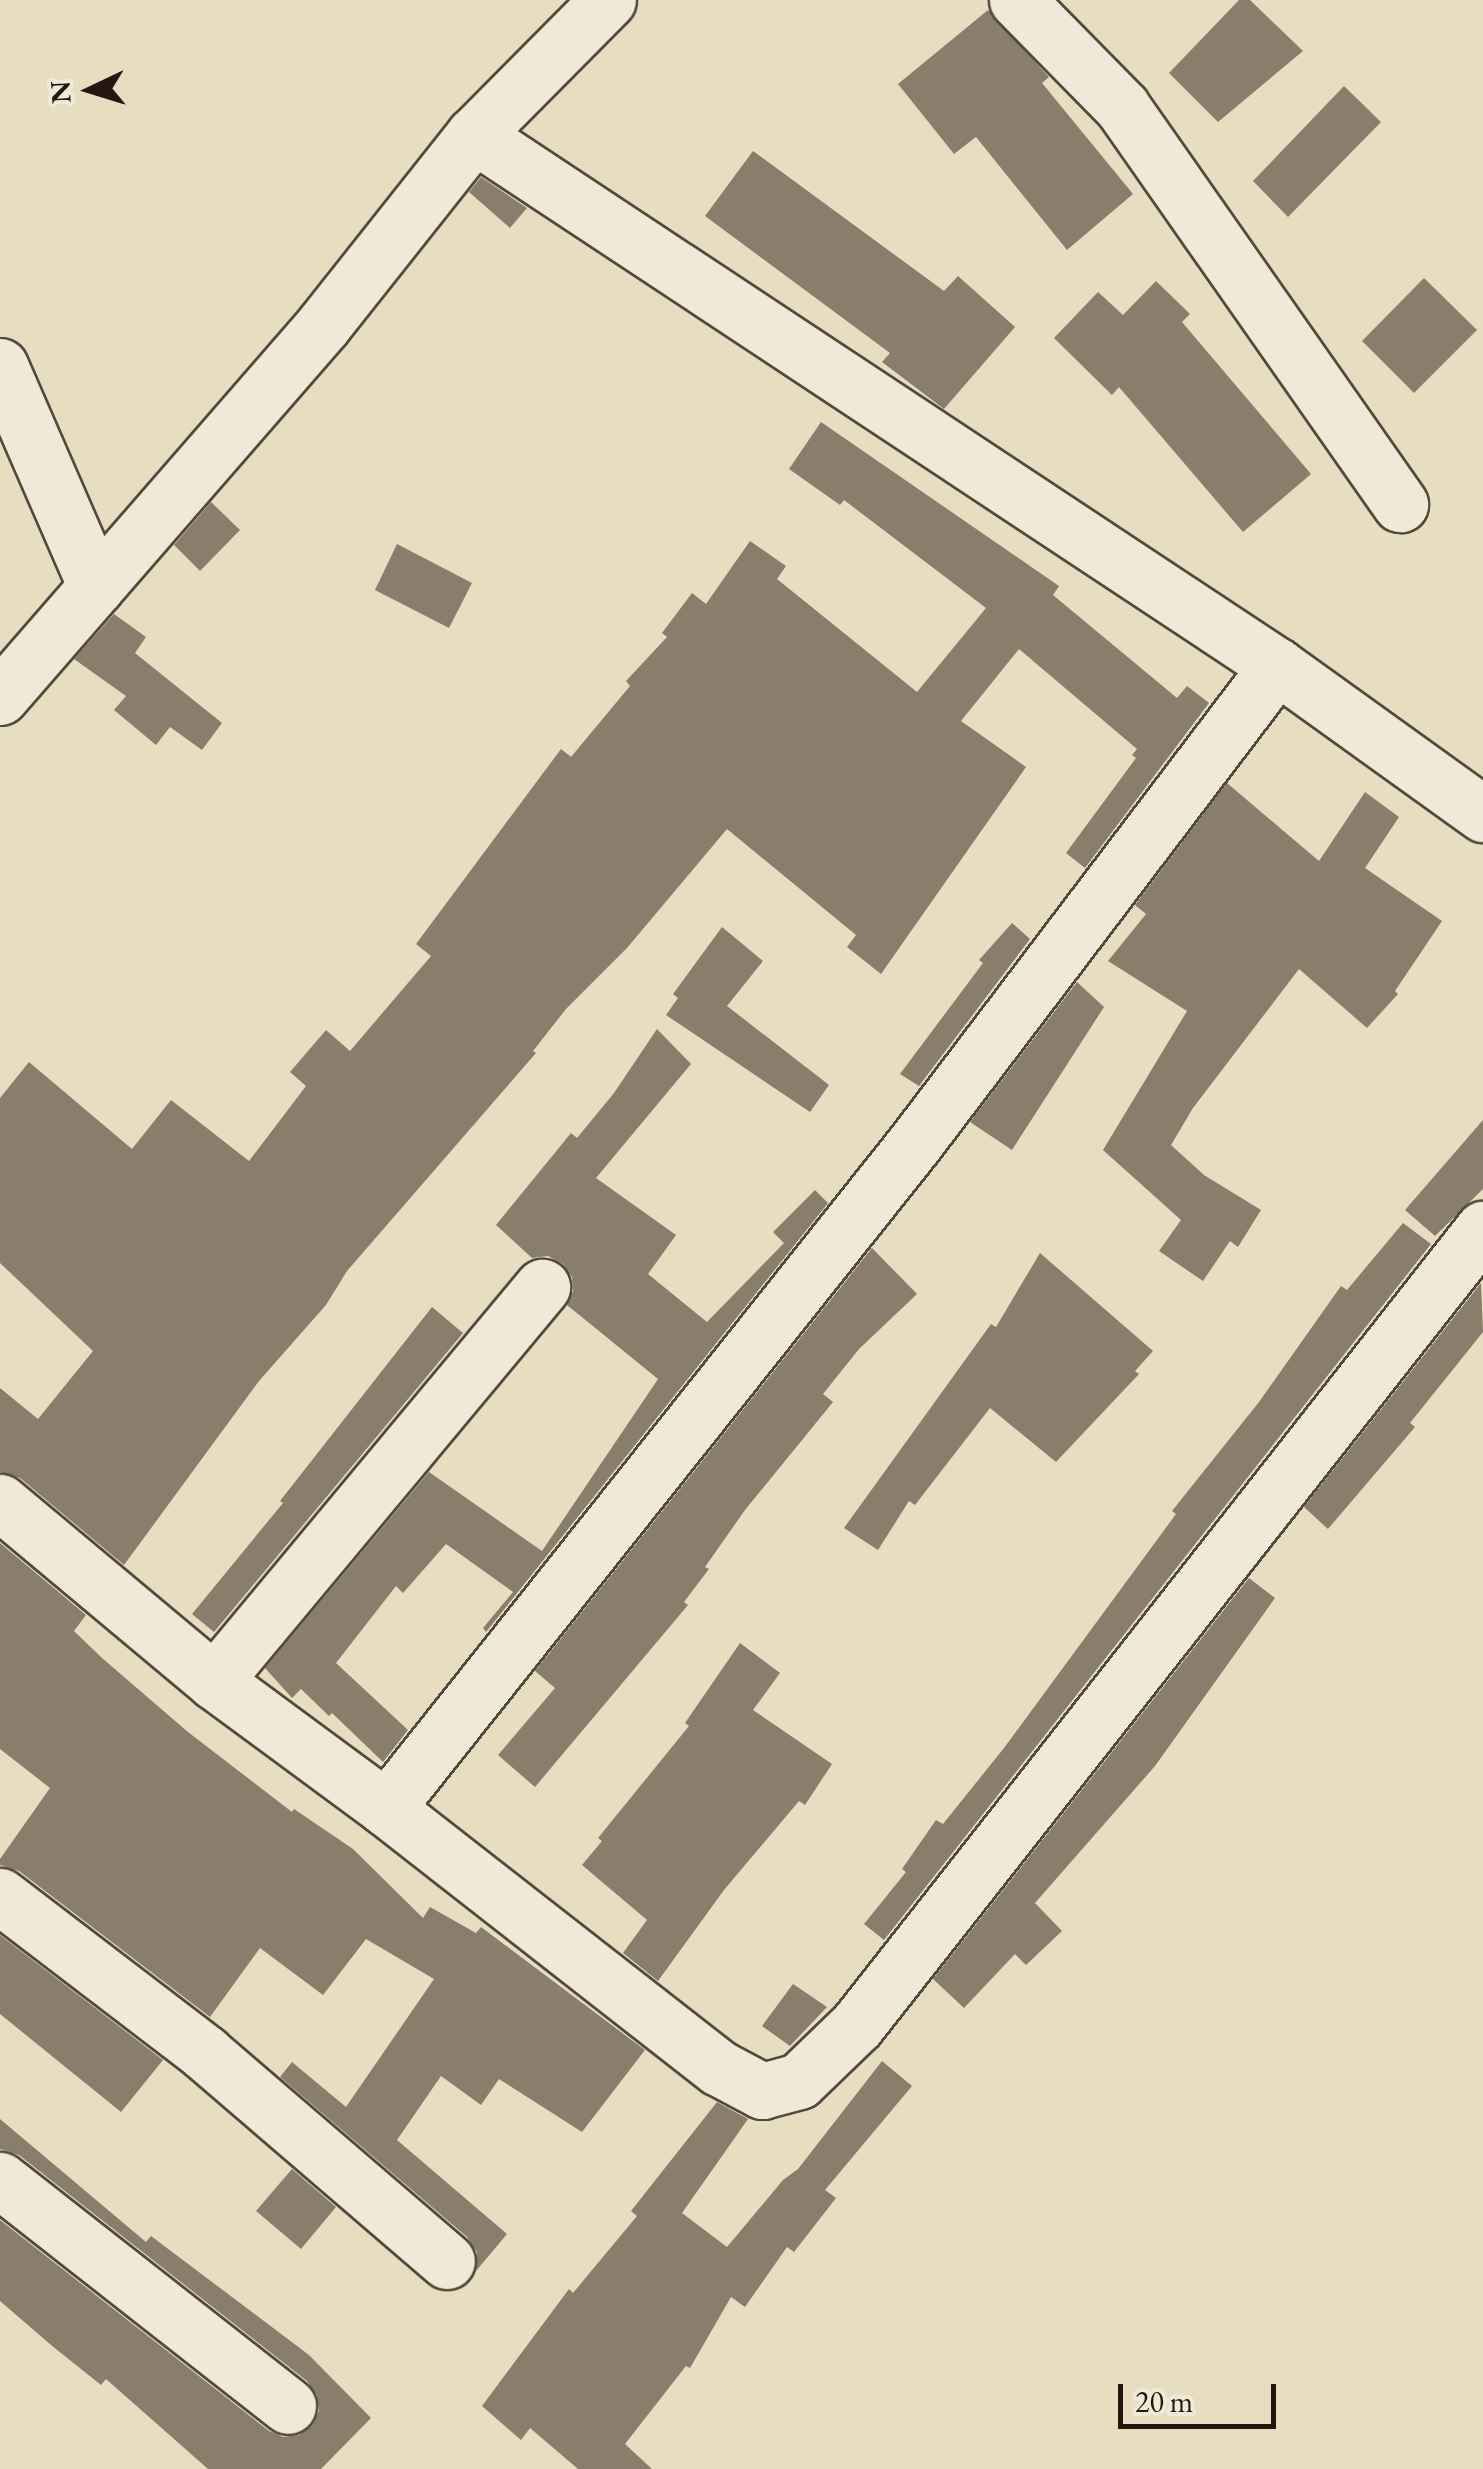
<!DOCTYPE html>
<html>
<head>
<meta charset="utf-8">
<style>
	body { margin:0 }
	#map { position:relative; width:1483px; height:2469px; overflow:hidden; background:#e7ddc1; font-family:"EB Garamond",serif }
	div>[style] { position:absolute }
	[style*='--x'] { left:calc(var(--x)*1px); top:calc(var(--y)*1px); width:calc(var(--w)*1px); rotate:calc(var(--a)*1deg) }
	.building>* { inset:0; background:#897e6c }
	.roads { filter:drop-shadow(2px 0 #55483c) drop-shadow(-2px 0 #55483c) drop-shadow(0 2px #55483c) drop-shadow(0 -2px #55483c) }
	.minor>* { height:55px; margin:-27.5px; padding:0 27.5px; transform-origin:27.5px; border-radius:27.5px; background:#efe9d7 }
	span { translate:-50% -50%; white-space:nowrap; text-align:center; line-height:1.15; -webkit-text-stroke:9px #efe9d7; paint-order:stroke }
	.north { position:absolute; left:40px; top:40px; width:100px; height:100px; -webkit-text-stroke:8px #efe9d7; paint-order:stroke; rotate:266deg; font-size:28px; font-weight:700; line-height:40px; text-align:center; color:#241710 }
	.north::after { content:''; display:block; margin:auto; width:35px; height:45px; background:#241710; clip-path:polygon(50% 0,100% 100%,50% 72%,0 100%) }
	.scale { position:absolute; left:1118px; top:2384px; width:158px; height:45px; box-sizing:border-box; border:5px solid #241710; border-top:0; padding-left:12px; font-size:30px; line-height:35px; white-space:nowrap; color:#241710; -webkit-text-stroke:8px #efe9d7; paint-order:stroke }
</style>
</head>
<body>
<div id="map">
	<div class="building">
		<div style="clip-path:polygon(1239px 0,1250px 0,1303px 51px,1218px 122px,1169px 73px)"></div>
		<div style="clip-path:polygon(988px 10px,1049px 77px,1042px 83px,1133px 194px,1067px 250px,976px 137px,954px 154px,898px 84px)"></div>
		<div style="clip-path:polygon(1344px 86px,1381px 122px,1288px 217px,1253px 181px)"></div>
		<div style="clip-path:polygon(753px 151px,944px 291px,958px 276px,1015px 327px,944px 409px,882px 362px,890px 353px,705px 216px)"></div>
		<div style="clip-path:polygon(481px 177px,527px 208px,510px 228px,469px 192px)"></div>
		<div style="clip-path:polygon(1424px 278px,1477px 330px,1414px 393px,1362px 341px)"></div>
		<div style="clip-path:polygon(1156px 281px,1190px 314px,1182px 322px,1311px 474px,1243px 532px,1119px 387px,1112px 395px,1054px 338px,1098px 292px,1123px 315px)"></div>
		<div style="clip-path:polygon(821px 422px,1059px 586px,1053px 595px,1177px 698px,1187px 686px,1209px 703px,1085px 868px,1066px 853px,1136px 758px,1132px 755px,1137px 749px,1019px 649px,961px 721px,1026px 767px,881px 974px,847px 947px,856px 935px,727px 829px,627px 948px,566px 1009px,533px 1051px,536px 1053px,347px 1271px,326px 1305px,259px 1381px,124px 1565px,20px 1478px,0 1472px,0 1388px,38px 1419px,93px 1351px,0 1263px,0 1098px,29px 1062px,132px 1149px,171px 1100px,249px 1161px,306px 1086px,290px 1072px,326px 1030px,350px 1051px,431px 956px,416px 944px,561px 749px,571px 757px,630px 686px,626px 681px,667px 637px,662px 633px,692px 593px,706px 604px,750px 541px,786px 566px,777px 579px,917px 692px,986px 608px,844px 500px,840px 505px,789px 469px)"></div>
		<div style="clip-path:polygon(211px 502px,240px 530px,200px 571px,174px 545px)"></div>
		<div style="clip-path:polygon(397px 544px,472px 583px,449px 628px,375px 590px)"></div>
		<div style="clip-path:polygon(114px 614px,146px 637px,135px 653px,222px 723px,202px 750px,170px 727px,156px 745px,114px 710px,126px 696px,74px 659px)"></div>
		<div style="clip-path:polygon(1227px 783px,1319px 861px,1365px 792px,1399px 817px,1365px 868px,1442px 921px,1395px 991px,1398px 994px,1367px 1028px,1299px 969px,1193px 1108px,1171px 1145px,1204px 1175px,1261px 1210px,1238px 1247px,1230px 1241px,1203px 1281px,1159px 1251px,1181px 1220px,1103px 1150px,1187px 1011px,1108px 961px,1146px 914px,1135px 905px)"></div>
		<div style="clip-path:polygon(1012px 923px,1030px 939px,919px 1086px,900px 1074px,983px 963px,979px 960px)"></div>
		<div style="clip-path:polygon(722px 927px,763px 961px,727px 1006px,829px 1085px,810px 1112px,666px 1015px,678px 998px,673px 994px)"></div>
		<div style="clip-path:polygon(1077px 982px,1104px 1007px,1012px 1150px,970px 1122px)"></div>
		<div style="clip-path:polygon(657px 1029px,691px 1064px,596px 1178px,676px 1235px,648px 1274px,707px 1322px,784px 1243px,773px 1232px,815px 1190px,828px 1203px,486px 1632px,483px 1628px,513px 1592px,446px 1544px,403px 1593px,396px 1586px,336px 1663px,408px 1730px,383px 1762px,332px 1713px,329px 1716px,301px 1689px,292px 1698px,265px 1668px,429px 1472px,542px 1551px,658px 1379px,567px 1305px,573px 1291px,572px 1277px,563px 1264px,548px 1256px,532px 1258px,496px 1225px,571px 1133px,577px 1138px,614px 1093px)"></div>
		<div style="clip-path:polygon(1483px 1120px,1483px 1189px,1435px 1236px,1405px 1210px)"></div>
		<div style="clip-path:polygon(1403px 1223px,1431px 1244px,884px 1940px,864px 1924px,906px 1872px,902px 1869px,936px 1820px,943px 1824px,1004px 1748px,1176px 1514px,1172px 1511px,1259px 1402px,1341px 1286px,1347px 1290px)"></div>
		<div style="clip-path:polygon(872px 1248px,917px 1294px,859px 1349px,823px 1394px,833px 1402px,745px 1510px,705px 1567px,709px 1569px,684px 1602px,688px 1605px,535px 1787px,498px 1755px,555px 1688px,535px 1671px)"></div>
		<div style="clip-path:polygon(1040px 1253px,1153px 1351px,1135px 1371px,1139px 1374px,1056px 1462px,990px 1408px,915px 1505px,909px 1501px,878px 1550px,844px 1528px,991px 1324px,996px 1327px)"></div>
		<div style="clip-path:polygon(1481px 1283px,1483px 1332px,1410px 1423px,1415px 1427px,1328px 1529px,1304px 1507px)"></div>
		<div style="clip-path:polygon(432px 1307px,463px 1333px,214px 1632px,192px 1614px,283px 1503px,280px 1501px)"></div>
		<div style="clip-path:polygon(0 1543px,86px 1615px,74px 1631px,102px 1658px,188px 1732px,292px 1812px,294px 1809px,353px 1849px,423px 1918px,430px 1907px,476px 1933px,481px 1927px,645px 2050px,582px 2132px,499px 2079px,481px 2105px,441px 2076px,397px 2140px,507px 2234px,476px 2271px,477px 2252px,467px 2237px,280px 2077px,292px 2062px,346px 2107px,434px 1979px,366px 1939px,323px 1995px,260px 1948px,210px 2017px,19px 1871px,0 1865px,0 1859px,50px 1788px,0 1749px)"></div>
		<div style="clip-path:polygon(1249px 1578px,1275px 1598px,1155px 1766px,1035px 1903px,1062px 1931px,1026px 1965px,1015px 1954px,964px 2008px,933px 1979px)"></div>
		<div style="clip-path:polygon(740px 1643px,780px 1673px,753px 1710px,832px 1764px,805px 1805px,799px 1801px,724px 1890px,658px 1981px,623px 1953px,647px 1920px,582px 1865px,602px 1841px,598px 1838px,689px 1726px,685px 1723px)"></div>
		<div style="clip-path:polygon(0 1935px,163px 2060px,121px 2112px,0 2014px)"></div>
		<div style="clip-path:polygon(793px 1984px,827px 2007px,790px 2046px,762px 2026px)"></div>
		<div style="clip-path:polygon(882px 2061px,912px 2086px,825px 2190px,836px 2198px,794px 2252px,787px 2247px,745px 2307px,731px 2297px,690px 2368px,686px 2366px,625px 2444px,652px 2469px,578px 2469px,530px 2428px,521px 2440px,482px 2406px,569px 2289px,573px 2293px,637px 2216px,631px 2211px,717px 2102px,748px 2119px,682px 2213px,727px 2247px,783px 2180px,798px 2169px)"></div>
		<div style="clip-path:polygon(0 2119px,146px 2242px,151px 2236px,309px 2355px,371px 2418px,321px 2469px,208px 2469px,106px 2379px,101px 2385px,51px 2345px,0 2301px,0 2220px,269px 2431px,283px 2437px,299px 2435px,312px 2426px,319px 2411px,317px 2395px,307px 2381px,19px 2155px,0 2149px)"></div>
		<div style="clip-path:polygon(292px 2169px,336px 2207px,301px 2249px,256px 2211px)"></div>
	</div>
	<div class="roads">
		<div class="minor">
			<div style="--x:1017;--y:0;--w:150;--a:45.5"></div>
			<div style="--x:1122;--y:107;--w:485;--a:55"></div>
			<div style="--x:474;--y:135;--w:963;--a:33.48"></div>
			<div style="--x:1277;--y:666;--w:254;--a:35.7"></div>
			<div style="--x:0;--y:366;--w:241;--a:66.5"></div>
			<div style="--x:0;--y:697;--w:494;--a:-49"></div>
			<div style="--x:324;--y:324;--w:241;--a:-51.6"></div>
			<div style="--x:474;--y:135;--w:190;--a:-45.2"></div>
			<div style="--x:0;--y:1502;--w:279;--a:39.9"></div>
			<div style="--x:214;--y:1681;--w:214;--a:36.4"></div>
			<div style="--x:386;--y:1808;--w:422;--a:38"></div>
			<div style="--x:719;--y:2068;--w:49;--a:28.1"></div>
			<div style="--x:762;--y:2091;--w:38;--a:-15"></div>
			<div style="--x:799;--y:2081;--w:81;--a:-44"></div>
			<div style="--x:857;--y:2025;--w:1013;--a:-51.82"></div>
			<div style="--x:214;--y:1681;--w:513;--a:-50.22"></div>
			<div style="--x:386;--y:1808;--w:850;--a:-51.5"></div>
			<div style="--x:915;--y:1143;--w:599;--a:-52.8"></div>
			<div style="--x:0;--y:1896;--w:258;--a:37.4"></div>
			<div style="--x:205;--y:2053;--w:319;--a:40.7"></div>
			<div style="--x:0;--y:2180;--w:366;--a:38.1"></div>
		</div>
	</div>
	<div class="north">N</div>
	<div class="scale">20 m</div>
</div>
</body>
</html>
